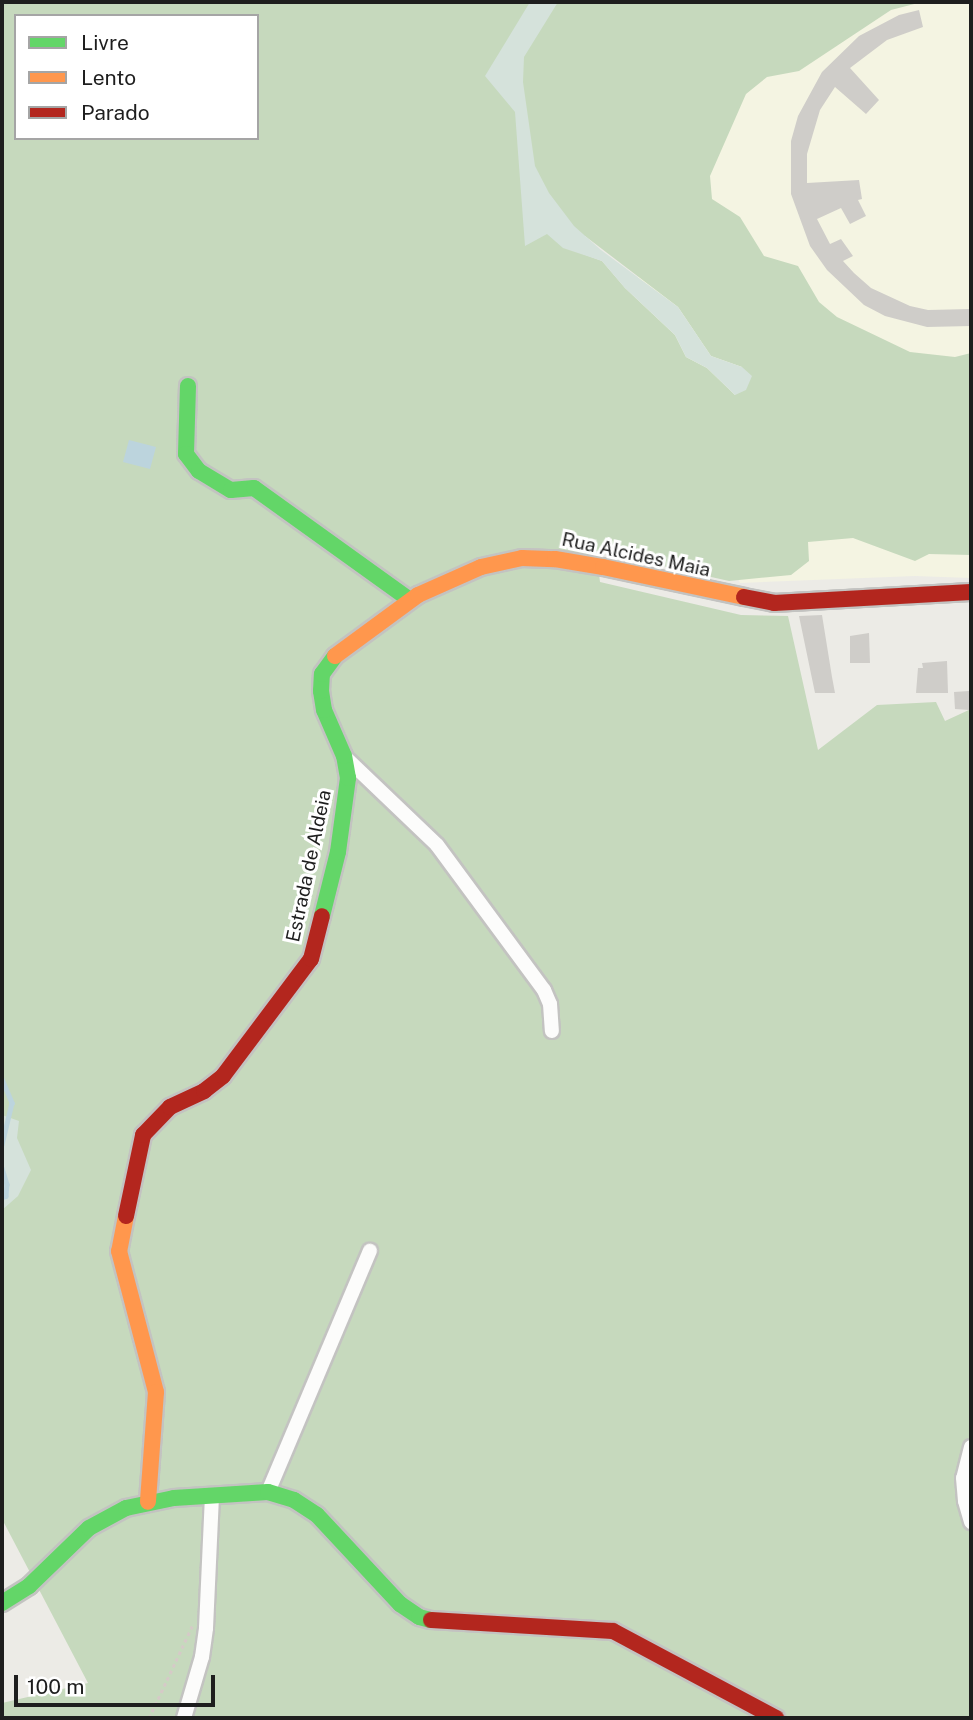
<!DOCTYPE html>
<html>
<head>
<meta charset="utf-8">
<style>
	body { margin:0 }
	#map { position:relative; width:973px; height:1720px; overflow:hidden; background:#ecebe6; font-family:"Public Sans",sans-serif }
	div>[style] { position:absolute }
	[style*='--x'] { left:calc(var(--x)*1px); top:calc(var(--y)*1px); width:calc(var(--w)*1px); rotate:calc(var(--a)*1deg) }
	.education>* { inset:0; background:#f4f4e2 }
	.forest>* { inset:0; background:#c6d9bd }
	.wetland>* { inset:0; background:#d5e2db }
	.water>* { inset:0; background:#bcd4dd }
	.stream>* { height:4.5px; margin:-2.25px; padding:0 2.25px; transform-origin:2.25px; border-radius:2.25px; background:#bcd4dd }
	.building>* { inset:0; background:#cfcdc9 }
	.path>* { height:2.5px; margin-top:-1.25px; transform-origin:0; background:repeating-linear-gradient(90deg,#d5cac7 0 3.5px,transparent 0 7px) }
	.roads { filter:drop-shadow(2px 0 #c3c3c1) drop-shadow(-2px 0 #c3c3c1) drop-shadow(0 2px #c3c3c1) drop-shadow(0 -2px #c3c3c1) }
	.street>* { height:14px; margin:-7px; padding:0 7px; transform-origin:7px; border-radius:7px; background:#fcfcfb }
	.fast>* { height:16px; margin:-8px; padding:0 8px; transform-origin:8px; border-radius:8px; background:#63d668 }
	.slow>* { height:16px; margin:-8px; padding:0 8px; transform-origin:8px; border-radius:8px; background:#ff974d }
	.jam>* { height:16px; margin:-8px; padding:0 8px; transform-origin:8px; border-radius:8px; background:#b3261e }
	span { translate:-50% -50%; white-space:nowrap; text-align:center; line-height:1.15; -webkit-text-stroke:6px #fff; paint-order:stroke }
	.street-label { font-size:19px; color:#1e1e1e }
	.frame { position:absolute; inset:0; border:4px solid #1e1e1e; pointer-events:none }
	.legend { position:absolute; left:14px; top:14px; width:245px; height:126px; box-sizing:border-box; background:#fff; border:2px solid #a5a5a5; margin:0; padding:9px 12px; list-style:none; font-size:21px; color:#1e1e1e }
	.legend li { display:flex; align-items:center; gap:14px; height:35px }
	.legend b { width:35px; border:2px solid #a5a5a5 }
	.scale { position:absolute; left:14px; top:1675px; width:201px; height:32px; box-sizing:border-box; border:4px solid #1e1e1e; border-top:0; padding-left:9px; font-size:21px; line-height:24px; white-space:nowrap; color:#1e1e1e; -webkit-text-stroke:5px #fff; paint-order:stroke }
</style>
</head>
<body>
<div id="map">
	<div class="education">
		<div style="clip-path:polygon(783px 2px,971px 2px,971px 578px,915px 576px,740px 583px,619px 314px)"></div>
	</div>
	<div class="forest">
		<div style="clip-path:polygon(evenodd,2px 2px,922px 2px,891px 10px,799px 71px,767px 77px,746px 94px,710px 176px,712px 199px,740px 217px,764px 256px,798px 266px,819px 302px,837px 317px,910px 352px,955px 357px,971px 353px,971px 555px,929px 554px,915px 561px,853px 538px,808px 542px,809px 561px,791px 575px,729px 581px,596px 551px,600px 582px,741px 615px,788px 616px,818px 750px,877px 705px,936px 702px,945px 721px,971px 709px,971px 1718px,2px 1718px,2px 1703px,88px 1683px,2px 1519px,2px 2px,16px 16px,257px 16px,257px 138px,16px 138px,16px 16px,2px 2px,585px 236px,678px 307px,711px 356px,742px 367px,735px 395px,707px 368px,686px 357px,675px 335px,625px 288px,602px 261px,572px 250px,585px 236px)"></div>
	</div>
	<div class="wetland">
		<div style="clip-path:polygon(530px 2px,558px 2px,524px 57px,523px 82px,535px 166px,549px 193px,574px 226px,601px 250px,678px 307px,711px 356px,742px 367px,752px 376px,746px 390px,735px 395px,707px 368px,686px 357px,675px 335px,625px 288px,602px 261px,563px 248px,547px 234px,525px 246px,515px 112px,485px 76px)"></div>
		<div style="clip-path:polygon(2px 1115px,19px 1121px,17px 1138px,31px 1170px,18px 1196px,2px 1210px)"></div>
	</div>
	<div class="water">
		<div style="clip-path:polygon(129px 440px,156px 447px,150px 469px,123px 462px)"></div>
	</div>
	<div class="stream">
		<div style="--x:2;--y:1079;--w:26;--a:67"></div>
		<div style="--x:12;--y:1103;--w:43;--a:103.4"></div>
		<div style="--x:2;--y:1168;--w:17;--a:73"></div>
		<div style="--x:7;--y:1184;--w:12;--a:95"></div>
		<div style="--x:6;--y:1196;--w:4;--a:153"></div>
	</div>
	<div class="building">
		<div style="clip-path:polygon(919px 10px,923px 27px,887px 40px,850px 68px,879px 100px,866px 114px,835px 87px,820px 110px,807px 154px,807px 183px,859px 180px,862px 199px,858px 200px,866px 216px,850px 224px,841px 208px,817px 219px,830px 244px,841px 239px,853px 256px,843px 261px,854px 273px,871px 288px,910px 306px,928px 310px,971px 309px,971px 326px,927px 327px,885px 316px,864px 305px,827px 270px,810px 246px,791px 194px,791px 141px,798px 116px,822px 72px,859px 36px,899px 15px)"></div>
		<div style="clip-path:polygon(822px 615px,832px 677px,835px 693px,815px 693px,799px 616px)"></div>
		<div style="clip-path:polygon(869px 633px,870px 663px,850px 663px,850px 636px)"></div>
		<div style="clip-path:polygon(947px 661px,948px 693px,916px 693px,918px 668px,923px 668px,922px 663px)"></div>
		<div style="clip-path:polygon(969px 691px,969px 710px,955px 709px,954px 692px)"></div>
	</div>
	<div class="path">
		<div style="--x:149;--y:1718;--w:104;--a:-64.9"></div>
	</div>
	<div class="roads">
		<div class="street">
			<div style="--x:345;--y:757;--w:127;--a:43.7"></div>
			<div style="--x:437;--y:845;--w:180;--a:53.6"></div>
			<div style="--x:544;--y:990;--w:15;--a:67"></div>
			<div style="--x:550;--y:1004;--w:27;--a:86"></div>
			<div style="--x:971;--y:1447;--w:32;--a:104"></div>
			<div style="--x:963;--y:1478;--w:23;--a:85"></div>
			<div style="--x:965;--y:1501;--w:22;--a:74"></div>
			<div style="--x:268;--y:1492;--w:262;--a:-67.1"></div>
			<div style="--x:184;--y:1718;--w:64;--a:-73.6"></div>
			<div style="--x:202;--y:1657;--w:29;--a:-82"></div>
			<div style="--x:206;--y:1628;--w:132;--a:-87.4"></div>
		</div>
		<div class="fast">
			<div style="--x:188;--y:386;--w:68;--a:91.7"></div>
			<div style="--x:186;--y:454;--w:21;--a:53"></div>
			<div style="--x:199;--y:471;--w:37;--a:31"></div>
			<div style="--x:231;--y:490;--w:23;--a:-5"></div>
			<div style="--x:254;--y:488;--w:192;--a:35.7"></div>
			<div style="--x:322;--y:916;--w:66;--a:-76"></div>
			<div style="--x:338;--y:852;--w:75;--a:-82.3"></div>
			<div style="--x:348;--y:778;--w:22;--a:-100"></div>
			<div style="--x:344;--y:756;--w:50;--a:-113.5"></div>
			<div style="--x:324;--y:710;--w:19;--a:-99"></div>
			<div style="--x:321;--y:691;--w:17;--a:-87"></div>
			<div style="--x:322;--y:674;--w:22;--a:-54"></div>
			<div style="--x:2;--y:1603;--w:32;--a:-32"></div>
			<div style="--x:29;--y:1586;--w:83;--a:-44"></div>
			<div style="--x:89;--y:1528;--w:42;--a:-28.4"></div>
			<div style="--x:126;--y:1508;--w:49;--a:-11.8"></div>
			<div style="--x:174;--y:1498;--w:94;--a:-3.7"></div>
			<div style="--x:268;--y:1492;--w:27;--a:17"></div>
			<div style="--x:294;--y:1500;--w:27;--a:33"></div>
			<div style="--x:317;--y:1515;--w:122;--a:47"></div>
			<div style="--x:400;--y:1604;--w:23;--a:34"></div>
			<div style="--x:419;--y:1617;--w:12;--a:14"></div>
		</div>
		<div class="slow">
			<div style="--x:335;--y:656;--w:103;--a:-36.3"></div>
			<div style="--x:418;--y:595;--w:69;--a:-24"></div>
			<div style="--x:481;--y:567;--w:42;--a:-12.4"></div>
			<div style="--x:522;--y:558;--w:33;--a:2"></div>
			<div style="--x:555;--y:559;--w:49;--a:9.5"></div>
			<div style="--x:603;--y:567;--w:144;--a:12"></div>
			<div style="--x:126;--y:1216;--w:36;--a:101"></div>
			<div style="--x:119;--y:1251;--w:146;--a:75.3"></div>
			<div style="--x:156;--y:1392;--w:110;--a:94.2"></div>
		</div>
		<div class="jam">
			<div style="--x:744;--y:597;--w:31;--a:11"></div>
			<div style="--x:774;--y:603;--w:197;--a:-3.2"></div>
			<div style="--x:126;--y:1216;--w:83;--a:-78.1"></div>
			<div style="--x:143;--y:1135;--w:39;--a:-46"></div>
			<div style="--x:170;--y:1107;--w:38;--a:-25"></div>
			<div style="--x:204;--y:1091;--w:24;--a:-38"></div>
			<div style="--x:223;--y:1076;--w:146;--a:-53.1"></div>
			<div style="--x:311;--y:959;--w:44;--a:-75.7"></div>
			<div style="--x:431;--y:1620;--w:182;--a:3.5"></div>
			<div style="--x:613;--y:1631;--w:185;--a:28.1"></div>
		</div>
	</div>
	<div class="street-label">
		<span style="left:636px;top:555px;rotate:12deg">Rua Alcides Maia</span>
		<span style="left:309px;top:866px;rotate:-78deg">Estrada de Aldeia</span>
	</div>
	<div class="frame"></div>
	<ul class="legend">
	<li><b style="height:9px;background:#63d668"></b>Livre</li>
	<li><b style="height:9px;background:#ff974d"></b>Lento</li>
	<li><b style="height:9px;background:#b3261e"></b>Parado</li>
	</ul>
	<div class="scale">100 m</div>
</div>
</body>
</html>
